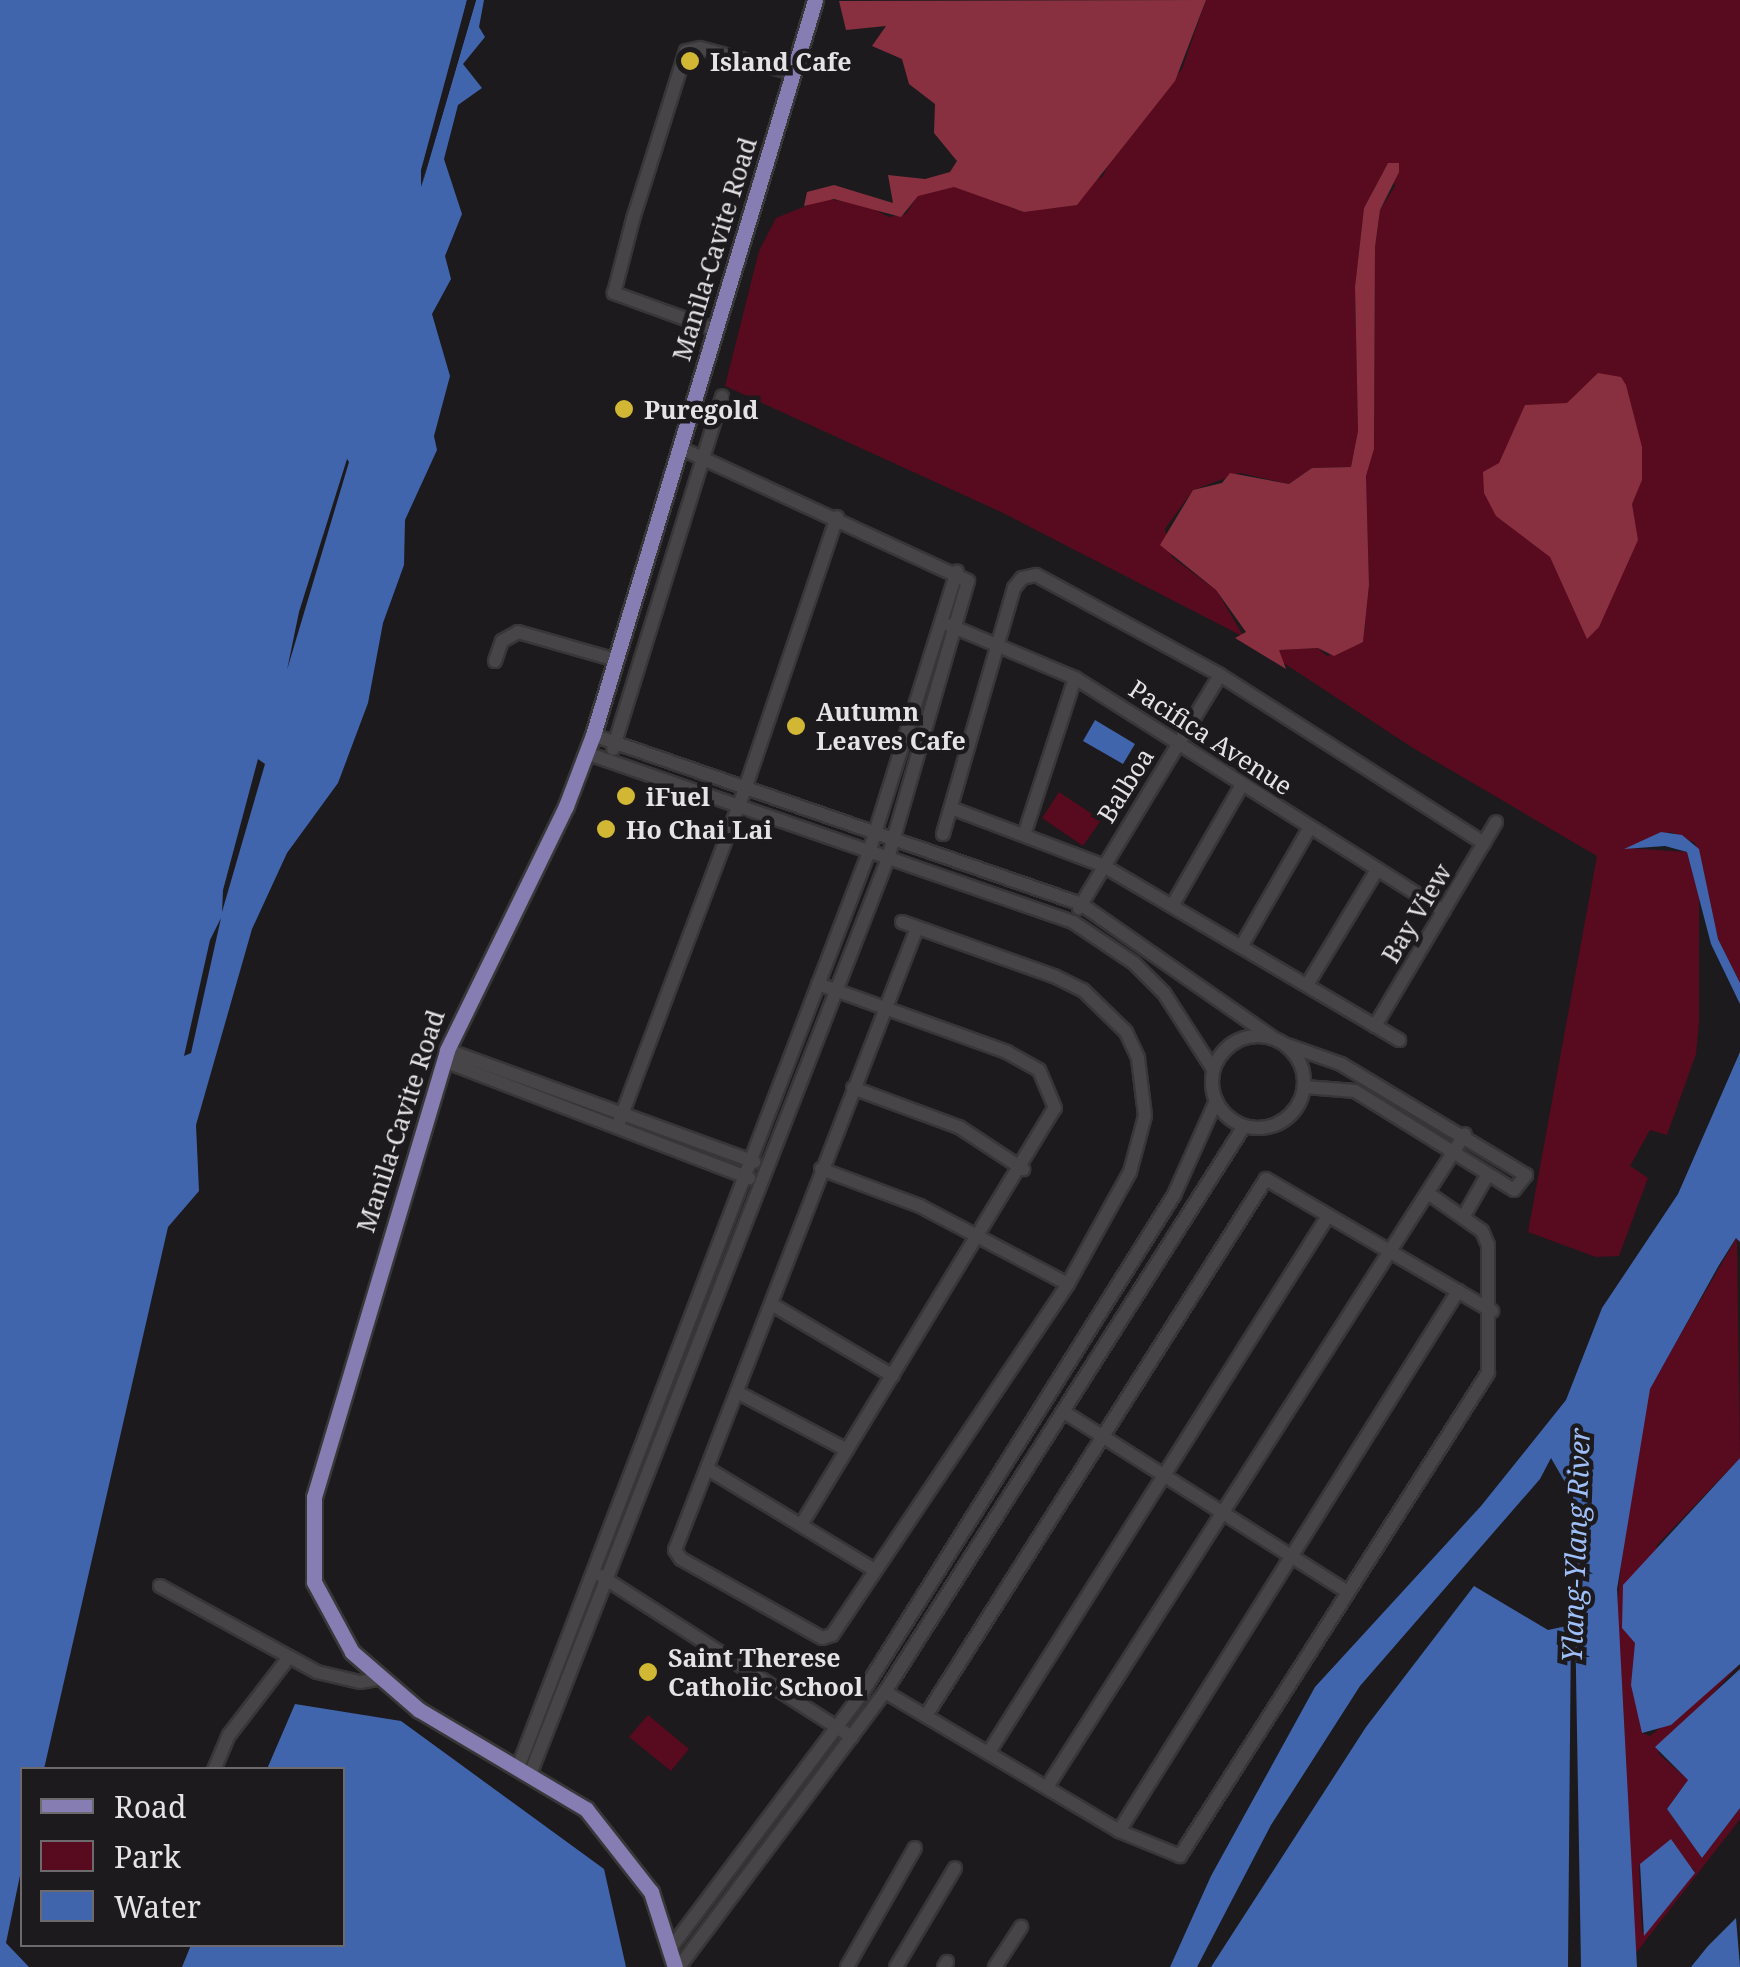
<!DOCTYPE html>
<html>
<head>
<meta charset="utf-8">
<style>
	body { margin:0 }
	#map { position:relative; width:1740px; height:1967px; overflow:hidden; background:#1c1a1d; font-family:"Noto Serif",serif }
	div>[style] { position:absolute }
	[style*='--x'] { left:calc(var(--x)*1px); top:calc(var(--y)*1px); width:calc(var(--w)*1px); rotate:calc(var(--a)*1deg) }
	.green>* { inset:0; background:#580a1e }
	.forest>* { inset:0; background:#88303f }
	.water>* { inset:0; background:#4065ac }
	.pier>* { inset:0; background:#1c1a1d }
	.roads { filter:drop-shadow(2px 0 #383738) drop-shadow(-2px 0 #383738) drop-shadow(0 2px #383738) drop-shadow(0 -2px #383738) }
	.minor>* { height:12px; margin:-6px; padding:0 6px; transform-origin:6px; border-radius:6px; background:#484548 }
	.minor>.ring { margin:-6px; padding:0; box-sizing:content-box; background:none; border:12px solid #484548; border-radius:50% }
	.major>* { height:15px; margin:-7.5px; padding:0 7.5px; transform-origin:7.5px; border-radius:7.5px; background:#867db2 }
	.dots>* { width:28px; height:28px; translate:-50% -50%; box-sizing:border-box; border:5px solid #1c1a1d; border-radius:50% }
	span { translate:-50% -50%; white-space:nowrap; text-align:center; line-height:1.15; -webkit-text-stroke:9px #1c1a1d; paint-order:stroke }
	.poi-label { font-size:25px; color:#e4e3e5; font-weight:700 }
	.left { translate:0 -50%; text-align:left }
	.street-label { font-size:25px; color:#e4e3e5 }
	.water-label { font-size:28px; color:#9fbff9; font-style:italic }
	.legend { position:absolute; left:20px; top:1767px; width:325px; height:180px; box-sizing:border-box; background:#1c1a1d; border:2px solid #6c6a6d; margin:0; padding:12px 18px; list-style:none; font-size:30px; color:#e4e3e5 }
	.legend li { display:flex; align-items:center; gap:20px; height:50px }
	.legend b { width:50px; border:2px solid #6c6a6d }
</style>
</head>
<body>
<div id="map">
	<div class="green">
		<div style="clip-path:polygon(1206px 0,1740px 0,1740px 983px,1718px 939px,1695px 843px,1671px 832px,1627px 848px,1687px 852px,1699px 897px,1699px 1023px,1696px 1054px,1667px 1135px,1650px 1130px,1630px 1166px,1648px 1178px,1619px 1256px,1596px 1257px,1528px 1232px,1597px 856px,1413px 748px,1279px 660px,1278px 650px,1318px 648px,1327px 656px,1363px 642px,1369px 585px,1366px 476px,1374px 449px,1375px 247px,1380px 210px,1395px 186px,1388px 163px,1364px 208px,1355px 287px,1358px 431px,1351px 467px,1312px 468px,1289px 484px,1240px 473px,1193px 490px,1165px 529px,1172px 557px,1216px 590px,1244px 637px,1001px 512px,725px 386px,759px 251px,776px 218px,823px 199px,862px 203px,889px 217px,906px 214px,918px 195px,954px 186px,1024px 212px,1102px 177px,1124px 137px,1182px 69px)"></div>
		<div style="clip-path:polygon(1059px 792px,1101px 820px,1083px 846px,1042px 818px)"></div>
		<div style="clip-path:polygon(evenodd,1737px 1237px,1740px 1458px,1657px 1545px,1635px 1643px,1642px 1733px,1650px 1736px,1740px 1664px,1658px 1753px,1688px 1780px,1667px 1809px,1702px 1858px,1740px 1808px,1740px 1819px,1636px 1953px,1615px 1629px,1626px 1512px,1649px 1389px,1737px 1237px,1640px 1864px,1695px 1869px,1642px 1933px,1639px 1868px,1640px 1864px)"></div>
		<div style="clip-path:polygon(648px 1715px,689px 1749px,671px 1771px,629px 1737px)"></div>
	</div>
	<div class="forest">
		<div style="clip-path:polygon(1206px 0,1175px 81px,1077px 205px,1024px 212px,954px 187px,918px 196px,901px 217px,834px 199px,804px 206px,807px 192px,834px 185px,893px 203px,888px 175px,925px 179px,950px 172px,957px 161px,934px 133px,935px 104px,909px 84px,902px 59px,872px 46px,886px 26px,846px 30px,839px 1px)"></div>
		<div style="clip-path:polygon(1388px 163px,1399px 163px,1399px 172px,1380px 210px,1375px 247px,1374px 449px,1366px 476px,1369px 585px,1363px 642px,1334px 656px,1318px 648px,1279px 650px,1286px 669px,1235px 638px,1246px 632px,1216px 590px,1160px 545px,1193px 490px,1222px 483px,1230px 473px,1289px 484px,1312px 468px,1351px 467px,1358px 431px,1355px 287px,1364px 208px)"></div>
		<div style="clip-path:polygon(1598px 373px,1621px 377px,1626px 385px,1642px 447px,1642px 480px,1632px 504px,1638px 540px,1599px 627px,1587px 639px,1550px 557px,1496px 516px,1484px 493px,1483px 472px,1499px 463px,1525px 405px,1567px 403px)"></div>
	</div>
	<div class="water">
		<div style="clip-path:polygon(0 0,467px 0,422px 185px,476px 0,484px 0,479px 27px,485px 37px,463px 64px,482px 88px,458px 105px,444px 159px,462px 214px,445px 256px,451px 279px,432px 314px,450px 376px,434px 436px,437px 450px,405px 520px,404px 565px,383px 623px,368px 703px,338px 783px,287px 853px,252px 929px,196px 1125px,199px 1191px,168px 1227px,44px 1769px,22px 1770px,22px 1866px,6px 1943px,29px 1967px,0 1967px)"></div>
		<div style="clip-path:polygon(1095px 720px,1135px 744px,1123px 764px,1083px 741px)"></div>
		<div style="clip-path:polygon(1661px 832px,1682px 835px,1699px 849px,1718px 939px,1740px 983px,1740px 1004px,1711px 944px,1687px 852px,1665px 846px,1624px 849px)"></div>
		<div style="clip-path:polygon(1740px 1052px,1740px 1242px,1736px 1238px,1719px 1265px,1650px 1389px,1617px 1589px,1637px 1967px,1581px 1967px,1573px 1496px,1551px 1458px,1540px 1479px,1360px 1686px,1271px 1825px,1197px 1967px,1170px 1967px,1211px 1876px,1315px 1687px,1481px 1506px,1566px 1400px,1602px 1308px,1678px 1194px)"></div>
		<div style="clip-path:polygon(1740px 1458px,1740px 1664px,1671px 1725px,1642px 1733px,1631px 1685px,1635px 1643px,1622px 1628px,1623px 1585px)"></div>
		<div style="clip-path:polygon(1474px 1586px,1548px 1630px,1571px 1625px,1568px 1967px,1211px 1967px,1366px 1727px)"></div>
		<div style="clip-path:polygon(1740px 1669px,1740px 1808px,1702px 1858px,1667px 1809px,1688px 1780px,1655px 1747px)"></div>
		<div style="clip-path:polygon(295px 1704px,401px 1721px,604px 1869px,626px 1967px,182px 1967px,191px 1945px,342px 1944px,342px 1770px,267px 1769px)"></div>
		<div style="clip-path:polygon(1671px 1839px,1695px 1873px,1644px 1936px,1640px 1864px)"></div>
		<div style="clip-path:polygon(1736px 1918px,1740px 1967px,1691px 1967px,1708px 1946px)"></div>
	</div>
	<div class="pier">
		<div style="clip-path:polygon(467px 0,476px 0,421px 187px,421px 170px)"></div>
		<div style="clip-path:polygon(347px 459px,349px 462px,287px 670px,299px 612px)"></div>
		<div style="clip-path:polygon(258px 759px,265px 764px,222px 912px,223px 890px)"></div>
		<div style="clip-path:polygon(221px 918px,191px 1053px,184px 1056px,210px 940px)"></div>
	</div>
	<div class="roads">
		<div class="minor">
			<div style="--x:716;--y:330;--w:109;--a:-160.1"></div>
			<div style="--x:614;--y:293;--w:76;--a:-75.6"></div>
			<div style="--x:633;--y:219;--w:176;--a:-72.5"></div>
			<div style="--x:686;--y:51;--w:14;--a:-12"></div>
			<div style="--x:700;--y:48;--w:96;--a:15"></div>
			<div style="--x:949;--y:625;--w:137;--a:22.8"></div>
			<div style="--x:1075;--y:678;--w:436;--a:32.3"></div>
			<div style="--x:495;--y:661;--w:21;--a:-71"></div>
			<div style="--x:502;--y:641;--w:18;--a:-29"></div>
			<div style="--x:518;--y:632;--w:102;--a:15.9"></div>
			<div style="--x:593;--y:735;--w:516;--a:19.1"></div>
			<div style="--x:1081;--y:904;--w:233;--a:34.9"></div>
			<div style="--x:613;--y:749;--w:369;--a:-72.8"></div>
			<div style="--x:586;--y:753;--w:515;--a:19.14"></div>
			<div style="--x:1073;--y:922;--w:73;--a:33.9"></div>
			<div style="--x:1134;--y:963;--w:42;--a:45"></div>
			<div style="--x:1164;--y:993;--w:90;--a:57.2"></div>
			<div style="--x:951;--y:808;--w:161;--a:20.7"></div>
			<div style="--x:1102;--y:865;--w:345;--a:30.5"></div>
			<div style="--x:1025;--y:832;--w:162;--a:-72"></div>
			<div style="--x:943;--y:834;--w:256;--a:-73.9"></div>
			<div style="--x:1014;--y:588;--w:13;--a:-51"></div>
			<div style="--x:1022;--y:578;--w:14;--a:-12"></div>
			<div style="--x:1036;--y:575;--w:209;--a:28.5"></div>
			<div style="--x:1220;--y:675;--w:313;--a:32.5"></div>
			<div style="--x:1172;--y:906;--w:140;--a:-60"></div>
			<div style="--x:1079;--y:908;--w:272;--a:-58.8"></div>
			<div style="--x:902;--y:922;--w:161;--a:19.6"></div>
			<div style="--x:1054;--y:976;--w:32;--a:26"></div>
			<div style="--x:1083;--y:990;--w:60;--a:44.3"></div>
			<div style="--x:1126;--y:1032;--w:29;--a:65"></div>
			<div style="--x:1138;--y:1058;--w:58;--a:83.1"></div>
			<div style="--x:1145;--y:1116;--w:58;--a:105"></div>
			<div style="--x:1130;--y:1172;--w:128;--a:119"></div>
			<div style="--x:1068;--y:1284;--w:423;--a:123.9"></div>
			<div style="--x:832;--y:1635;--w:10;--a:163"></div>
			<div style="--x:822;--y:1638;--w:162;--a:-150.7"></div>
			<div style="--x:681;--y:1559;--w:11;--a:-124"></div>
			<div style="--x:675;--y:1550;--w:667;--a:-68.74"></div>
			<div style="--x:1242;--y:945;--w:136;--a:-60"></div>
			<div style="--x:1307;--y:985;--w:135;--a:-58.7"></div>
			<div style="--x:1375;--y:1026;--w:237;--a:-59.3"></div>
			<div class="ring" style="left:1212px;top:1036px;width:80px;height:80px"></div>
			<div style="--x:1287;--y:1045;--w:57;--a:19.4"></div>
			<div style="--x:1341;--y:1064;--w:216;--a:31"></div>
			<div style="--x:1526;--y:1175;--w:19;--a:129"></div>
			<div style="--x:1514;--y:1190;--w:187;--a:-148.1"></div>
			<div style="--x:1355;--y:1091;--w:50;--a:-175.4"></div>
			<div style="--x:447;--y:1050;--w:327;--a:20"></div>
			<div style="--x:444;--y:1061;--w:327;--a:21"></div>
			<div style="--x:853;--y:1088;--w:113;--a:20.2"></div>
			<div style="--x:959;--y:1127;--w:77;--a:33.3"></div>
			<div style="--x:618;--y:1125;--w:359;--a:-69.3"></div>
			<div style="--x:745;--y:789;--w:287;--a:-71.3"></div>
			<div style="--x:821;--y:1169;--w:106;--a:20.5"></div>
			<div style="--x:920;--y:1206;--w:167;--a:27.8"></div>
			<div style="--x:1464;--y:1216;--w:48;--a:-60.3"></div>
			<div style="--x:773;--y:1305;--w:139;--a:30.6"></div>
			<div style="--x:737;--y:1392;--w:124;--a:27.8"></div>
			<div style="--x:1064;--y:1412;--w:336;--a:32.4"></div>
			<div style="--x:708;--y:1469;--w:195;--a:31.2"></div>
			<div style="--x:801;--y:1525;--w:488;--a:-58.7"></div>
			<div style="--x:1055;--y:1108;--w:41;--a:-112.8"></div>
			<div style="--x:1039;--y:1070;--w:37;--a:-151"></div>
			<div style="--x:1007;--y:1052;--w:201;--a:-160.2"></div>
			<div style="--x:601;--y:1576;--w:298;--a:32.7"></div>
			<div style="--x:160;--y:1586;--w:179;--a:28.7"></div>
			<div style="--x:317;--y:1672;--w:44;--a:13.1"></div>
			<div style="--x:360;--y:1682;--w:18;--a:-9"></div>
			<div style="--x:885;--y:1692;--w:272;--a:30.7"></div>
			<div style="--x:1119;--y:1831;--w:66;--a:22.3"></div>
			<div style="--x:1180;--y:1856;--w:573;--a:-57.48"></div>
			<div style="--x:1488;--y:1373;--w:128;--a:-90"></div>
			<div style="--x:1488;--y:1245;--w:15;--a:-113"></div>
			<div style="--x:1482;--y:1231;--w:66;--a:-144.9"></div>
			<div style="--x:927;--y:1714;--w:633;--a:-57.64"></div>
			<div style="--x:1266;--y:1179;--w:262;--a:30.3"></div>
			<div style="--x:989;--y:1752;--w:634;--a:-57.69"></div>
			<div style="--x:519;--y:1765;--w:978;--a:-69.03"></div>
			<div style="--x:869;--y:852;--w:294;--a:-72.6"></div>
			<div style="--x:214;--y:1770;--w:38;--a:-67"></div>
			<div style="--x:229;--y:1735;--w:98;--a:-52.4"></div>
			<div style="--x:531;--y:1772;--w:981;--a:-68.66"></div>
			<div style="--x:888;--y:858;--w:288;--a:-73.9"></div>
			<div style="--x:968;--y:581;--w:317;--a:-155.2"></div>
			<div style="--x:1047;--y:1787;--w:775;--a:-57.38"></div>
			<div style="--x:1119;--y:1831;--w:638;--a:-57.88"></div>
			<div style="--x:670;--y:1949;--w:320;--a:-53.1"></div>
			<div style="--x:862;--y:1693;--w:588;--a:-57.93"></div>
			<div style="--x:1174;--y:1195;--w:103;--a:-65.9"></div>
			<div style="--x:679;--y:1967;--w:344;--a:-53.2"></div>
			<div style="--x:885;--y:1692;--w:670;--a:-57.61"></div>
			<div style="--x:847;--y:1967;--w:137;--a:-60.3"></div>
			<div style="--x:896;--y:1967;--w:115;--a:-59.2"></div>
			<div style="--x:944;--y:1967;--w:6;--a:-59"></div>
			<div style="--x:995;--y:1967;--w:48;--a:-57"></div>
		</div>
		<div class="major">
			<div style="--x:675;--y:1967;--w:79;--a:-107.7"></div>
			<div style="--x:651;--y:1892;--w:105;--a:-128.1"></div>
			<div style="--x:586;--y:1809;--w:194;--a:-149.3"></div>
			<div style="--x:419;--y:1710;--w:89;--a:-139.1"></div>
			<div style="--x:352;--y:1652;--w:80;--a:-118.5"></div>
			<div style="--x:314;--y:1582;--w:85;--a:-90"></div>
			<div style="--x:314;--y:1497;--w:466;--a:-73.4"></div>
			<div style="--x:447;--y:1050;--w:271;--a:-64"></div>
			<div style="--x:566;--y:806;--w:76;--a:-69.2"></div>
			<div style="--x:593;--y:735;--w:768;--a:-73.19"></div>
		</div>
	</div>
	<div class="dots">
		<div style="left:690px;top:61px;background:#d2b735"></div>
		<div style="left:624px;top:409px;background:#d2b735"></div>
		<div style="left:796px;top:726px;background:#d2b735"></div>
		<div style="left:626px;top:796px;background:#d2b735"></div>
		<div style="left:606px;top:829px;background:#d2b735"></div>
		<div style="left:648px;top:1672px;background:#d2b735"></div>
	</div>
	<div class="poi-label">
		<span class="left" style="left:710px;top:61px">Island Cafe</span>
		<span class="left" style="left:644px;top:409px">Puregold</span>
		<span class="left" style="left:816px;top:726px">Autumn<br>Leaves Cafe</span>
		<span class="left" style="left:646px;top:796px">iFuel</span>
		<span class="left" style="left:626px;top:829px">Ho Chai Lai</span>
		<span class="left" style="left:668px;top:1672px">Saint Therese<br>Catholic School</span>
	</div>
	<div class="street-label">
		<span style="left:714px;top:249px;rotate:-73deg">Manila-Cavite Road</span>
		<span style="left:1211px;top:737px;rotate:33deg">Pacifica Avenue</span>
		<span style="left:1125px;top:785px;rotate:-58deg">Balboa</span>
		<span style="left:1416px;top:913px;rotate:-59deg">Bay View</span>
		<span style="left:400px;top:1121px;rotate:-72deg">Manila-Cavite Road</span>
	</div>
	<div class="water-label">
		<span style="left:1575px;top:1545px;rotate:-88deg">Ylang-Ylang River</span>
	</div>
	<ul class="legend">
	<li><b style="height:12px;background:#867db2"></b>Road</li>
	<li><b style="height:28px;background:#580a1e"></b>Park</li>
	<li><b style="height:28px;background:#4065ac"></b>Water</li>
	</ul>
</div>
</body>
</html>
